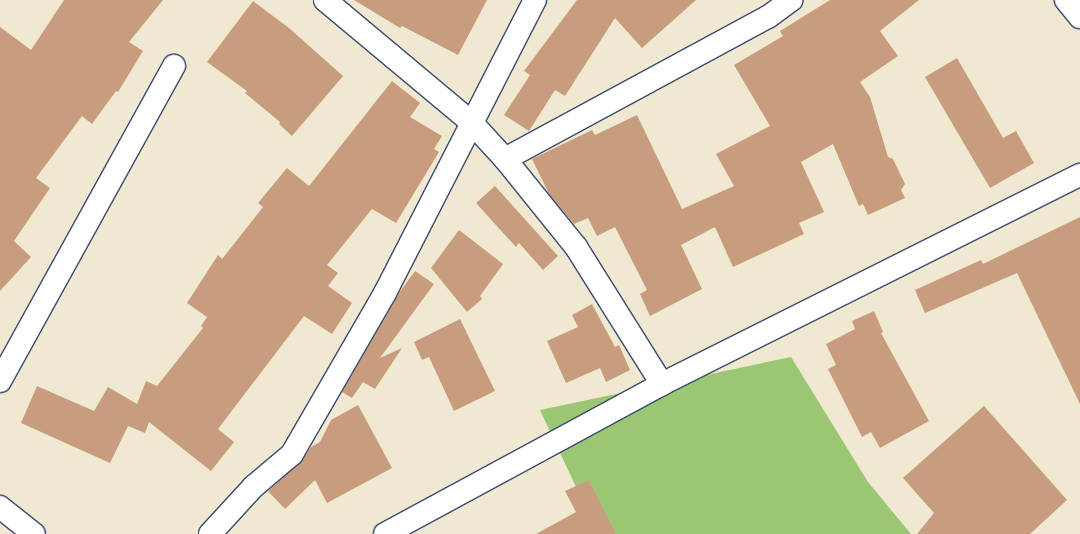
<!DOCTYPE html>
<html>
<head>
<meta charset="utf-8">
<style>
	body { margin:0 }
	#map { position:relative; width:1080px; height:534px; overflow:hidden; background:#f1e8d2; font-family:"Comic Neue",sans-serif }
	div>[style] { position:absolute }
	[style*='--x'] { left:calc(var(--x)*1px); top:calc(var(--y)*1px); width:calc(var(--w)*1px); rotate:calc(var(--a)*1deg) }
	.green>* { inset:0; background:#9bc673 }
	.building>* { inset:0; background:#c89d7d }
	.roads { filter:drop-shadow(1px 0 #3b4b6f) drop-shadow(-1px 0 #3b4b6f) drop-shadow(0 1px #3b4b6f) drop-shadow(0 -1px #3b4b6f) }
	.street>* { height:22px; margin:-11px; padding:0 11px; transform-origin:11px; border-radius:11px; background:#fff }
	span { translate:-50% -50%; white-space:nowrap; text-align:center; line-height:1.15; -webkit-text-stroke:3px #f6f6f2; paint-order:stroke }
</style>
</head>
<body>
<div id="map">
	<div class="green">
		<div style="clip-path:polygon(791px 357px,868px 482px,911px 534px,598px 534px,540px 410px)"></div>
	</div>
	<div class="building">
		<div style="clip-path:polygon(64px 0,163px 0,129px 42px,143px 51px,118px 92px,116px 91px,92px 124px,82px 116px,36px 178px,50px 188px,14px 241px,31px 257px,0 291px,0 27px,31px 50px)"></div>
		<div style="clip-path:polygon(354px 0,487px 0,458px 55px,402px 26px,400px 28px)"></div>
		<div style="clip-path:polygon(577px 0,696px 0,642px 48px,615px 18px,565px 96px,555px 90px,529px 131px,504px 115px,530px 75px,524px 71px)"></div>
		<div style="clip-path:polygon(830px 0,919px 0,880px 31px,898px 56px,860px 82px,870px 97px,888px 157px,893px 159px,905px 184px,901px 190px,905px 198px,868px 215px,863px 204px,859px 206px,833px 144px,801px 162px,824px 212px,799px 223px,804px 234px,733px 267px,715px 227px,681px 245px,702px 289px,650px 316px,640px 294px,647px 290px,615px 227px,597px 236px,588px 218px,574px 224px,549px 194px,532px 159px,592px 130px,595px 135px,637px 115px,682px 209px,734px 186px,716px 154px,770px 126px,734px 65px,783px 36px,780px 31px)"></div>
		<div style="clip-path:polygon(253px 1px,289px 28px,343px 76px,292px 136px,279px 124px,280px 122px,245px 93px,247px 91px,207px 62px)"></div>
		<div style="clip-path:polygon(957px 58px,1003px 138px,1016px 131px,1034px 163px,990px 188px,925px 77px)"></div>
		<div style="clip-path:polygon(392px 81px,420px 103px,410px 117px,442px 136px,434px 149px,439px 152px,396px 223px,372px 209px,327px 265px,338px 273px,328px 286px,352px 303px,332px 334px,304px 316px,218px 429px,234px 442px,211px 471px,149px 422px,145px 433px,128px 426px,110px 463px,21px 423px,37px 386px,94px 411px,108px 387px,137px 404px,146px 381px,157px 386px,203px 328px,201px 326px,207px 317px,187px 303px,218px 255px,222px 259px,263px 207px,258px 203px,287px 168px,309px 186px)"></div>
		<div style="clip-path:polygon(495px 186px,558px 256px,543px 270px,519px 243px,516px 247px,476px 203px)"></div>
		<div style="clip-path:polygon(1080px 217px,1080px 404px,1017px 273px,925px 313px,915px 290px,981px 260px,983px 264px)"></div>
		<div style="clip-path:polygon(459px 230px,503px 264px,480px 296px,482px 299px,467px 312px,431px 268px)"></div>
		<div style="clip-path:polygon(415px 271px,434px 284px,380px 358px,402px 348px,375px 389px,363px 382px,352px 398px,342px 392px,399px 293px)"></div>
		<div style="clip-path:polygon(592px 304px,615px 347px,619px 345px,630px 370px,606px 382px,600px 368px,566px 383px,547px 341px,578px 327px,572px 315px)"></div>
		<div style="clip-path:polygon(874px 311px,883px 332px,881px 333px,929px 421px,880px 448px,871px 432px,862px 437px,828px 369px,836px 365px,826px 344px,855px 329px,852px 321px)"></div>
		<div style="clip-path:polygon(460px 319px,495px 391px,454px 411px,429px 357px,422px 360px,414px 342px)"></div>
		<div style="clip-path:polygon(358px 405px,392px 468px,327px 503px,315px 480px,285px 509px,268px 491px,300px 463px,311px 447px,320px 442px,331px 420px)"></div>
		<div style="clip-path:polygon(984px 406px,1067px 500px,1030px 534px,917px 534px,934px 513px,903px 478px)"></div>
		<div style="clip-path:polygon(589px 480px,616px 534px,536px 534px,576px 512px,565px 491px)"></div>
	</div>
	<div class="roads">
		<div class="street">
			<div style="--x:325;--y:0;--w:192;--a:39.9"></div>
			<div style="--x:472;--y:123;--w:49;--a:47.5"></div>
			<div style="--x:505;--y:159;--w:113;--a:51.1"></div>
			<div style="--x:576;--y:247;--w:162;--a:57.9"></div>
			<div style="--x:1066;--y:0;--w:22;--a:51"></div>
			<div style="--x:505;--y:159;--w:299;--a:-28.4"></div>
			<div style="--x:768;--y:17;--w:29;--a:-36"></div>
			<div style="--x:0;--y:381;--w:360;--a:-61.1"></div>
			<div style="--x:0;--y:507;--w:43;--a:38.5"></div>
			<div style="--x:210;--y:534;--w:64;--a:-47.5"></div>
			<div style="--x:253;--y:487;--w:51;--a:-40.2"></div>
			<div style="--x:292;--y:454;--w:186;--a:-60"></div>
			<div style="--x:385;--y:293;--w:329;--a:-62.9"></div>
			<div style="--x:385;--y:534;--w:315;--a:-28.4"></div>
			<div style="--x:662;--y:384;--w:467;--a:-26.6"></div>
		</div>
	</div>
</div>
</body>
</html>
